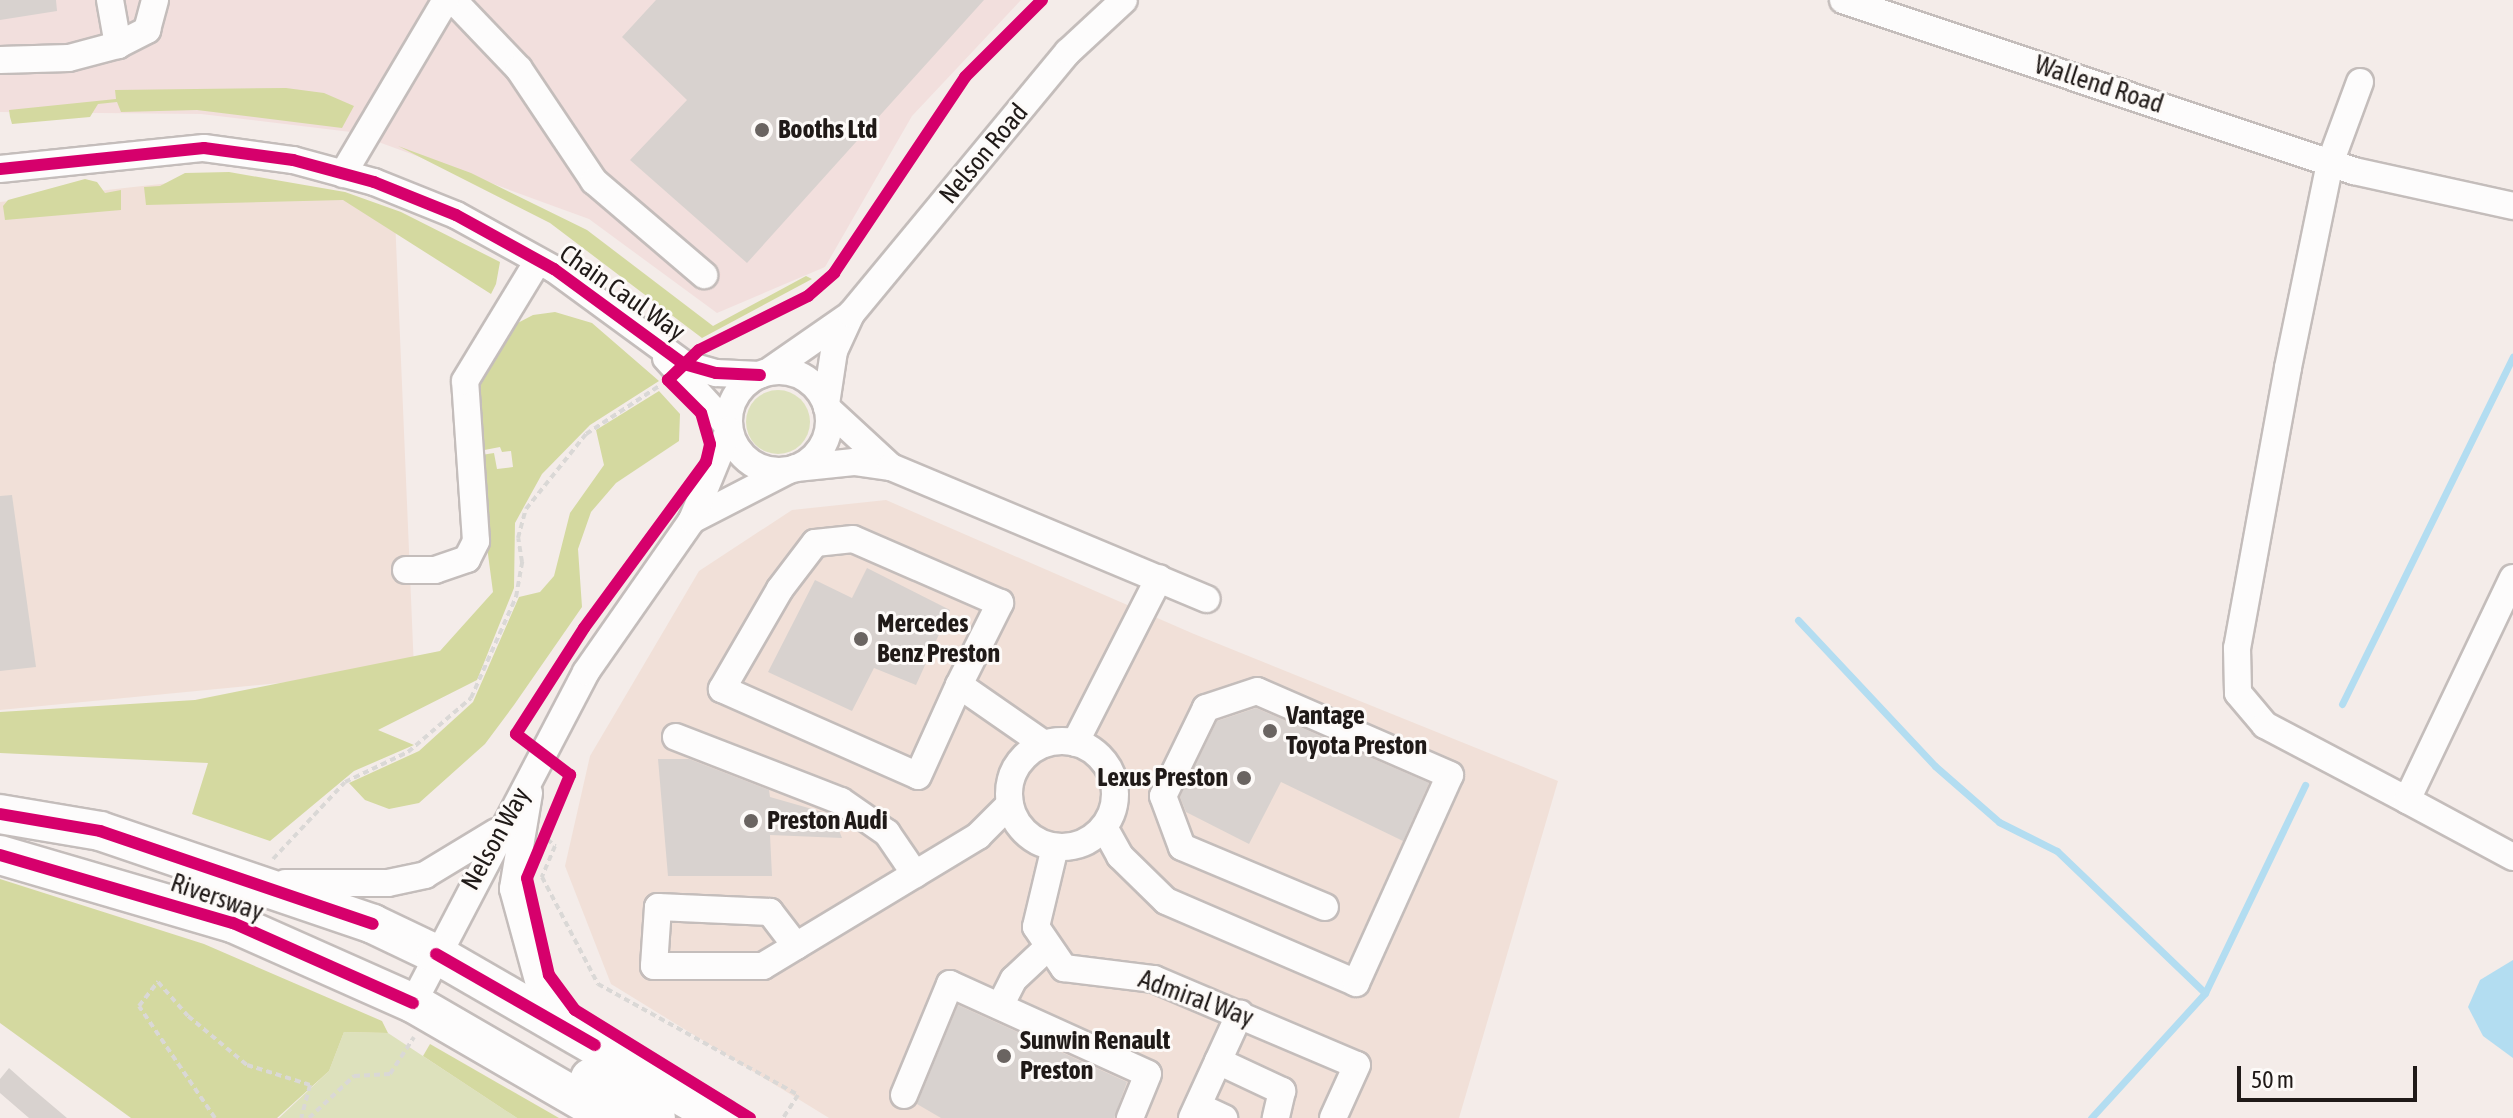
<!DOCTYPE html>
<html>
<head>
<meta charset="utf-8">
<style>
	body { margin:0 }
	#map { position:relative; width:2513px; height:1118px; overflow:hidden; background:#f4ece9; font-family:"Asap Condensed",sans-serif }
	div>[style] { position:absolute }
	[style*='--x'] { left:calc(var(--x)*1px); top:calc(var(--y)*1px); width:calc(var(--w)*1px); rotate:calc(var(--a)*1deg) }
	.commercial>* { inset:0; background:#f1e0d8 }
	.industrial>* { inset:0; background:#f2dfdd }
	.green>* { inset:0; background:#dde1bc }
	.round { border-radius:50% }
	.forest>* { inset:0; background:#d4d9a0 }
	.water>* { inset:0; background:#b3ddf1 }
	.stream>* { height:7px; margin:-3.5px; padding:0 3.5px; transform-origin:3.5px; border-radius:3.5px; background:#b3ddf1 }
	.building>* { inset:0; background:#d8d2cf }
	.path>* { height:4px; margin-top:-2px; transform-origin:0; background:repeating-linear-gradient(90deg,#dad8d6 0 6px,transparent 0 10px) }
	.roads { filter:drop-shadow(2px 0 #c4bdbb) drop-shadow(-2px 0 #c4bdbb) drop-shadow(0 2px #c4bdbb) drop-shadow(0 -2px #c4bdbb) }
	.minor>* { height:26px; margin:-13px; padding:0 13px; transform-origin:13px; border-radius:13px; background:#fdfcfc }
	.minor>.ring { margin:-13px; padding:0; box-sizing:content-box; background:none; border:26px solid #fdfcfc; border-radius:50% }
	.highway>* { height:38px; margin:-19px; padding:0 19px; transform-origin:19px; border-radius:19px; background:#fdfcfc }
	.cycleway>* { height:12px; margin:-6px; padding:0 6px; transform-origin:6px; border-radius:6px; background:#d6006c }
	.dots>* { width:22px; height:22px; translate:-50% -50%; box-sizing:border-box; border:4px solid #fdfaf8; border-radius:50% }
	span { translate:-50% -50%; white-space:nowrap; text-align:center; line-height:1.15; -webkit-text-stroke:6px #fdfaf8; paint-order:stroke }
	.street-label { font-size:26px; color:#201a18 }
	.poi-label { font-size:26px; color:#201a18; font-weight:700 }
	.left { translate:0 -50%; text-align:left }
	.right { translate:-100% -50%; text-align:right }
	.scale { position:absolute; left:2237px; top:1066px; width:180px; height:36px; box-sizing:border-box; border:4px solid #201a18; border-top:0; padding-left:10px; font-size:24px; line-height:28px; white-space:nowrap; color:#201a18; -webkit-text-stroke:6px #fdfaf8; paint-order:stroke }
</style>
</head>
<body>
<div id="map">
	<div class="commercial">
		<div style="clip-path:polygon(187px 181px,328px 194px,395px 218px,414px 670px,0 710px,0 202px)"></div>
		<div style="clip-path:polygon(886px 500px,1194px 634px,1558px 781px,1459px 1118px,829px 1118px,611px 984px,565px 866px,590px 756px,699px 571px,792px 510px)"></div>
	</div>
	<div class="industrial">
		<div style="clip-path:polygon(0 0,1021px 0,912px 116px,825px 267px,717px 313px,589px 219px,351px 132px,201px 114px,0 112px)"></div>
	</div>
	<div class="green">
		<div class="round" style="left:746px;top:390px;width:64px;height:64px"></div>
		<div style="clip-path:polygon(344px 1032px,388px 1033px,517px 1118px,279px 1118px,329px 1071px)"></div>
	</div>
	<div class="forest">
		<div style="clip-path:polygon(286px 88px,324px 93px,354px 106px,342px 128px,197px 110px,121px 112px,117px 102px,98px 104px,90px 117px,12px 124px,10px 117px,9px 110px,116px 99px,115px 90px)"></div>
		<div style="clip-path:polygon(398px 146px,471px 173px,587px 230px,713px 326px,806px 276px,812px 279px,702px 338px,550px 223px)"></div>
		<div style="clip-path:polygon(229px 172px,345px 192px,401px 212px,500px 262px,496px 284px,491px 294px,343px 200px,146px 205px,144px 187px,160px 186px,185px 173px)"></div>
		<div style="clip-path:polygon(85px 179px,97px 182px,105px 193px,121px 190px,121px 210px,5px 220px,3px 206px,8px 200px)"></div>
		<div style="clip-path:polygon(555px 312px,592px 323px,659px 381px,590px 425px,542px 474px,515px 523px,514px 588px,477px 680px,378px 730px,414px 745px,354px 771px,270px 841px,192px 814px,208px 763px,0 753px,0 712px,195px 700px,440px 651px,493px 592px,475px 456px,494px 453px,497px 469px,513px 467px,511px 451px,502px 452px,500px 447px,474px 452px,476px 386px,510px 327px,533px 315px)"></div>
		<div style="clip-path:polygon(659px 391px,680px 414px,679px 441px,616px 483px,591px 512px,578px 549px,582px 607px,514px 705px,485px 744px,419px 803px,389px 809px,365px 800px,349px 783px,419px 751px,473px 702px,519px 597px,540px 592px,554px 576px,570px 513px,604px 465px,596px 430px)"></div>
		<div style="clip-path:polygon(0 879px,204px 944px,382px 1021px,388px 1033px,344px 1032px,329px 1071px,277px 1118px,131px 1118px,0 1023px)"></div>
		<div style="clip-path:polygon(430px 1044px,559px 1118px,517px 1118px,423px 1056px)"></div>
	</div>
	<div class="water">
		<div style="clip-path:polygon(2513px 960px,2513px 1058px,2483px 1036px,2468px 1007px,2480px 980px)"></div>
	</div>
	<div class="stream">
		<div style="--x:1798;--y:620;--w:200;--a:46.8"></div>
		<div style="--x:1935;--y:766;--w:85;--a:41.2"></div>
		<div style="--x:1999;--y:822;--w:65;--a:26.6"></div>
		<div style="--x:2057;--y:851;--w:205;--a:43.8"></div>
		<div style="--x:2342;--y:704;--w:387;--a:-63.8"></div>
		<div style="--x:2091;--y:1118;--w:169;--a:-47.6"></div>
		<div style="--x:2205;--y:993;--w:231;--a:-64.3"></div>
	</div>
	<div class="building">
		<div style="clip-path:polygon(0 0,56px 0,57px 11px,0 20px)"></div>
		<div style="clip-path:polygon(656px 0,984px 0,747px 263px,630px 160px,687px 100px,622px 37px)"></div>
		<div style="clip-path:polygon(12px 495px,36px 667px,0 671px,0 496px)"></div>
		<div style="clip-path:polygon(867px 568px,950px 610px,916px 685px,874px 668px,852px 711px,768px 672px,815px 580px,852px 598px)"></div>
		<div style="clip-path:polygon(1256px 708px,1429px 783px,1403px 841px,1281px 782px,1249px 844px,1186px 812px,1180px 797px,1217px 721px)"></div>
		<div style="clip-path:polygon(658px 759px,689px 759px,769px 790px,770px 797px,833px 815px,842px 838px,770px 835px,772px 876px,668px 876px)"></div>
		<div style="clip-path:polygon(958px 1005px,1127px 1082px,1114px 1118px,941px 1118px,917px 1104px)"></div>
		<div style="clip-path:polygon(9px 1068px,28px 1085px,67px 1118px,29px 1118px,0 1093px,0 1079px)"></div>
	</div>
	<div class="path">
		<div style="--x:547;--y:839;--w:11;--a:41"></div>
		<div style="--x:555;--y:846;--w:34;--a:113"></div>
		<div style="--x:542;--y:877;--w:121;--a:62.4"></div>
		<div style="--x:598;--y:984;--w:229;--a:29"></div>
		<div style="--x:798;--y:1095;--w:27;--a:123"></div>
		<div style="--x:273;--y:859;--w:105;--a:-46.9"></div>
		<div style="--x:345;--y:782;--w:70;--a:-25.5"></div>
		<div style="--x:408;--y:752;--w:83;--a:-40.6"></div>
		<div style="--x:471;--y:698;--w:111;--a:-66"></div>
		<div style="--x:516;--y:597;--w:36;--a:-80"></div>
		<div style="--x:522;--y:562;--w:24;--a:-99"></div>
		<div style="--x:518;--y:538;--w:30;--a:-75"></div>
		<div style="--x:526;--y:509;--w:96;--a:-51.3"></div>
		<div style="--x:586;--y:434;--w:87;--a:-33.3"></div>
		<div style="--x:215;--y:1118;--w:135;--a:-124.2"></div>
		<div style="--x:139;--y:1006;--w:31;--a:-52"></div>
		<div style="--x:158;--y:982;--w:45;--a:48.6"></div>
		<div style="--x:188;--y:1016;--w:77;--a:39.7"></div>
		<div style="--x:247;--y:1065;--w:66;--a:17.6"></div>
		<div style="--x:310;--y:1085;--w:34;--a:105"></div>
		<div style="--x:309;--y:1118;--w:62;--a:-43"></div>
		<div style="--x:354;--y:1076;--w:36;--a:-3"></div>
		<div style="--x:390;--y:1074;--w:44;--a:-57"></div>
	</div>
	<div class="roads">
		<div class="minor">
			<div style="--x:110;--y:0;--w:46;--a:79.9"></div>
			<div style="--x:453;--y:0;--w:95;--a:46.3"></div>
			<div style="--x:519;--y:69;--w:135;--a:56.2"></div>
			<div style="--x:594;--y:181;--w:145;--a:40.5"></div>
			<div style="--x:1843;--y:0;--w:539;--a:18.5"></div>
			<div style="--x:2354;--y:171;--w:163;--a:12.4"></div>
			<div style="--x:0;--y:60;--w:69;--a:-1.7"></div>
			<div style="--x:69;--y:58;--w:51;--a:-14.9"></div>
			<div style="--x:118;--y:45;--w:33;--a:-27"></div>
			<div style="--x:147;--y:30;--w:31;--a:-75"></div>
			<div style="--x:2360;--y:82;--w:86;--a:110.3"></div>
			<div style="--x:2330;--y:163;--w:209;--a:101.6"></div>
			<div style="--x:2288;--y:368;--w:285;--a:100.3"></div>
			<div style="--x:2237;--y:648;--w:45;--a:88.7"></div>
			<div style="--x:2238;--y:693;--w:42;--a:49.8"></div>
			<div style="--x:2265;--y:725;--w:161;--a:27.8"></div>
			<div style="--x:2407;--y:800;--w:246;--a:-64.5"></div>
			<div style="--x:0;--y:169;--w:205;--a:-5.9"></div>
			<div style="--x:204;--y:148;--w:90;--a:7.7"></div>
			<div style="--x:293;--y:160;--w:84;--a:15.2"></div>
			<div style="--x:374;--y:182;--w:88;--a:21.9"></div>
			<div style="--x:456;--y:215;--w:112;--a:28.9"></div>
			<div style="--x:554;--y:269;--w:161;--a:36.2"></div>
			<div style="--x:684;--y:364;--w:33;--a:16"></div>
			<div style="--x:716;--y:373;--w:44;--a:2.6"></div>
			<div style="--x:343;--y:174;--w:202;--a:-59.4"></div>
			<div style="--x:666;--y:358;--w:93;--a:47.6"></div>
			<div class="ring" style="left:729px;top:371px;width:74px;height:74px"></div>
			<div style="--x:768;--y:372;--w:100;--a:-34.8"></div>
			<div style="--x:826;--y:404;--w:54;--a:-81.4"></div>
			<div style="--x:834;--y:351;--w:41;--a:-65.3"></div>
			<div style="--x:851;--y:314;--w:340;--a:-50.4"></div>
			<div style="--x:1068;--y:52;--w:76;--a:-42.9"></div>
			<div style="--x:827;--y:408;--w:87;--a:42.7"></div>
			<div style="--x:796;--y:468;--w:58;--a:-5.9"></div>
			<div style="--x:854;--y:462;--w:37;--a:8"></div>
			<div style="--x:891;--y:467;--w:342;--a:22.7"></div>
			<div style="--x:692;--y:520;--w:107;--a:-27.3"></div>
			<div style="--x:406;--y:570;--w:29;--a:0"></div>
			<div style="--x:435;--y:570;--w:34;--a:-19"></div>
			<div style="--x:467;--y:559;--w:20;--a:-63"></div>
			<div style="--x:476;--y:541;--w:160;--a:-93.9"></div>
			<div style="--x:465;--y:381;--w:140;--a:-58.7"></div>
			<div style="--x:959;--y:685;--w:92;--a:-63.4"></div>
			<div style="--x:1000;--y:603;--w:160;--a:-156.5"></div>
			<div style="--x:853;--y:539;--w:38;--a:174"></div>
			<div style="--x:815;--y:543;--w:58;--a:127.3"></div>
			<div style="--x:780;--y:589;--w:116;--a:120.1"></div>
			<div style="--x:722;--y:689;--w:214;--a:23.9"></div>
			<div style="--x:918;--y:776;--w:100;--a:-65.7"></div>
			<div style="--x:959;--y:685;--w:103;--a:34.8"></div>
			<div style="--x:676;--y:737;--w:177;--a:21.2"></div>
			<div style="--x:841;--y:801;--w:56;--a:34.8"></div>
			<div style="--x:887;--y:833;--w:50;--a:55.7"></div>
			<div class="ring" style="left:1009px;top:741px;width:80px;height:80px"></div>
			<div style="--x:1075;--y:743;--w:185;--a:-63"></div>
			<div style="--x:529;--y:793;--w:97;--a:99.5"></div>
			<div style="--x:513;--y:889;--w:103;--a:74.7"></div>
			<div style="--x:540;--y:988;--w:45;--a:47.7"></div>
			<div style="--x:2407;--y:800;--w:120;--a:28.3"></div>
			<div style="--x:1104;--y:827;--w:33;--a:61"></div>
			<div style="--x:1120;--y:856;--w:64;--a:44.4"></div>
			<div style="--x:1166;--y:901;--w:207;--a:23.3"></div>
			<div style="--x:1356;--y:983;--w:228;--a:-65.7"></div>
			<div style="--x:1450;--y:775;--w:210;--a:-156.5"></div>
			<div style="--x:1257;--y:691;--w:54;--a:161.6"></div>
			<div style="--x:1206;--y:708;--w:98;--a:116"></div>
			<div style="--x:1163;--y:796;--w:54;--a:69.6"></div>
			<div style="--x:1182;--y:847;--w:155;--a:22.8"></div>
			<div style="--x:1055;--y:847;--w:82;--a:103.4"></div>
			<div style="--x:1036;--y:927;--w:50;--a:55.7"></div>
			<div style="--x:1064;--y:968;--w:91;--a:7"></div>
			<div style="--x:1154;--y:979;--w:220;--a:23"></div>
			<div style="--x:1357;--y:1065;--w:58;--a:114.4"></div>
			<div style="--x:285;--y:883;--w:103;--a:0"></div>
			<div style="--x:388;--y:883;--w:38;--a:-12"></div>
			<div style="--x:425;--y:875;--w:83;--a:-31.2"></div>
			<div style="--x:796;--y:946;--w:43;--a:-127.4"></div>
			<div style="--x:770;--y:912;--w:112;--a:-177.4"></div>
			<div style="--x:658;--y:907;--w:59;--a:93.9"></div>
			<div style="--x:654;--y:966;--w:109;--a:0"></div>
			<div style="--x:763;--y:966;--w:39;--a:-31"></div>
			<div style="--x:796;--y:946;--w:213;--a:-31.1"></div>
			<div style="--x:978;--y:836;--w:45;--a:-45"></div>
			<div style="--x:413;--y:1003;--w:373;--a:-62.4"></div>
			<div style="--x:586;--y:672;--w:185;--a:-55.1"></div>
			<div style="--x:692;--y:520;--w:97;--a:-67.7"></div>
			<div style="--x:1000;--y:1006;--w:30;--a:-63"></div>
			<div style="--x:1014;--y:979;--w:45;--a:-43.2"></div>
			<div style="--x:1218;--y:1061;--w:71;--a:25.1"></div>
			<div style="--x:1282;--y:1091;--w:28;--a:103"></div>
			<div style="--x:904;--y:1095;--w:120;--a:-67.5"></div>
			<div style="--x:950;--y:984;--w:217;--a:24.4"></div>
			<div style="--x:1148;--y:1074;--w:48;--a:112.2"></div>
			<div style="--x:1198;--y:1106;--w:29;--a:25"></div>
			<div style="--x:1192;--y:1118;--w:115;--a:-65.4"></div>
		</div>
		<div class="highway">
			<div style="--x:0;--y:814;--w:101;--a:9.6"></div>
			<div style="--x:100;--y:831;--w:288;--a:18.8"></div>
			<div style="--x:373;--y:924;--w:70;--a:25.5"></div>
			<div style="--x:436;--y:954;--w:328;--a:30"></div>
			<div style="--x:0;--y:855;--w:243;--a:16.3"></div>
			<div style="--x:233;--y:923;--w:197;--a:24"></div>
			<div style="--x:413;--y:1003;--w:229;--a:30.1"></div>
			<div style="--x:590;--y:1078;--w:77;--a:31.2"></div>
		</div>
	</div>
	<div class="cycleway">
		<div style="--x:0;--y:169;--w:205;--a:-5.9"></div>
		<div style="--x:204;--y:148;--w:90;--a:7.7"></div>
		<div style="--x:293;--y:160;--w:84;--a:15.2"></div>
		<div style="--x:374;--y:182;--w:88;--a:21.9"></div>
		<div style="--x:456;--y:215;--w:112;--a:28.9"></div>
		<div style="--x:554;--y:269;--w:161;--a:36.2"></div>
		<div style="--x:684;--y:364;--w:33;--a:16"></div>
		<div style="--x:716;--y:373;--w:44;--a:2.6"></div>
		<div style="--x:0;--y:814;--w:101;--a:9.6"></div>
		<div style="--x:100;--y:831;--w:288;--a:18.8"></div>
		<div style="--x:0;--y:855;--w:243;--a:16.3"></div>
		<div style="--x:233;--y:923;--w:197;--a:24"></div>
		<div style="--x:436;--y:954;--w:183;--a:29.8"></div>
		<div style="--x:750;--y:1118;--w:206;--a:-148.3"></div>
		<div style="--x:575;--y:1010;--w:44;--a:-126.6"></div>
		<div style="--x:549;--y:975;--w:99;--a:-102.8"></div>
		<div style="--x:527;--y:878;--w:112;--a:-67.3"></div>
		<div style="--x:570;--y:775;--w:68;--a:-142.8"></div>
		<div style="--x:516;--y:734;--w:126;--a:-57.3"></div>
		<div style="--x:584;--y:628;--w:206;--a:-53.7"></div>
		<div style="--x:706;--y:462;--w:18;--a:-77"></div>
		<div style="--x:710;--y:444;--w:32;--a:-106"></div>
		<div style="--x:701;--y:413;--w:47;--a:-135"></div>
		<div style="--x:668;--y:380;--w:43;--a:-44.1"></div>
		<div style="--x:699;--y:350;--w:122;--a:-26.4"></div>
		<div style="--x:808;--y:296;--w:35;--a:-41"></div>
		<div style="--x:834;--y:273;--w:236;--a:-56.2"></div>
		<div style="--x:965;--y:77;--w:109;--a:-45"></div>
	</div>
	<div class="dots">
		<div style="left:762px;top:130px;background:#6a6461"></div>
		<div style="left:861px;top:639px;background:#6a6461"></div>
		<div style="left:1270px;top:731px;background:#6a6461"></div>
		<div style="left:1244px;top:778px;background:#6a6461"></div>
		<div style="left:751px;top:821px;background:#6a6461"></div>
		<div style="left:1004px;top:1056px;background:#6a6461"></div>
	</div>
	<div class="street-label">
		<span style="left:2099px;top:85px;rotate:18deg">Wallend Road</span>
		<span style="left:984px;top:154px;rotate:-50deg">Nelson Road</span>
		<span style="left:622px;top:293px;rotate:35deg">Chain Caul Way</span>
		<span style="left:496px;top:839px;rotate:-61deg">Nelson Way</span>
		<span style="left:217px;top:898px;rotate:19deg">Riversway</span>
		<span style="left:1196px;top:999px;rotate:20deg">Admiral Way</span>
	</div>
	<div class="poi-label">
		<span class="left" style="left:778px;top:130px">Booths Ltd</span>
		<span class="left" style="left:877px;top:639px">Mercedes<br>Benz Preston</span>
		<span class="left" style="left:1286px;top:731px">Vantage<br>Toyota Preston</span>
		<span class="right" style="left:1228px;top:778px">Lexus Preston</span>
		<span class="left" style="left:767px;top:821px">Preston Audi</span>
		<span class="left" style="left:1020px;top:1056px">Sunwin Renault<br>Preston</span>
	</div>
	<div class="scale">50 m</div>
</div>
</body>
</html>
